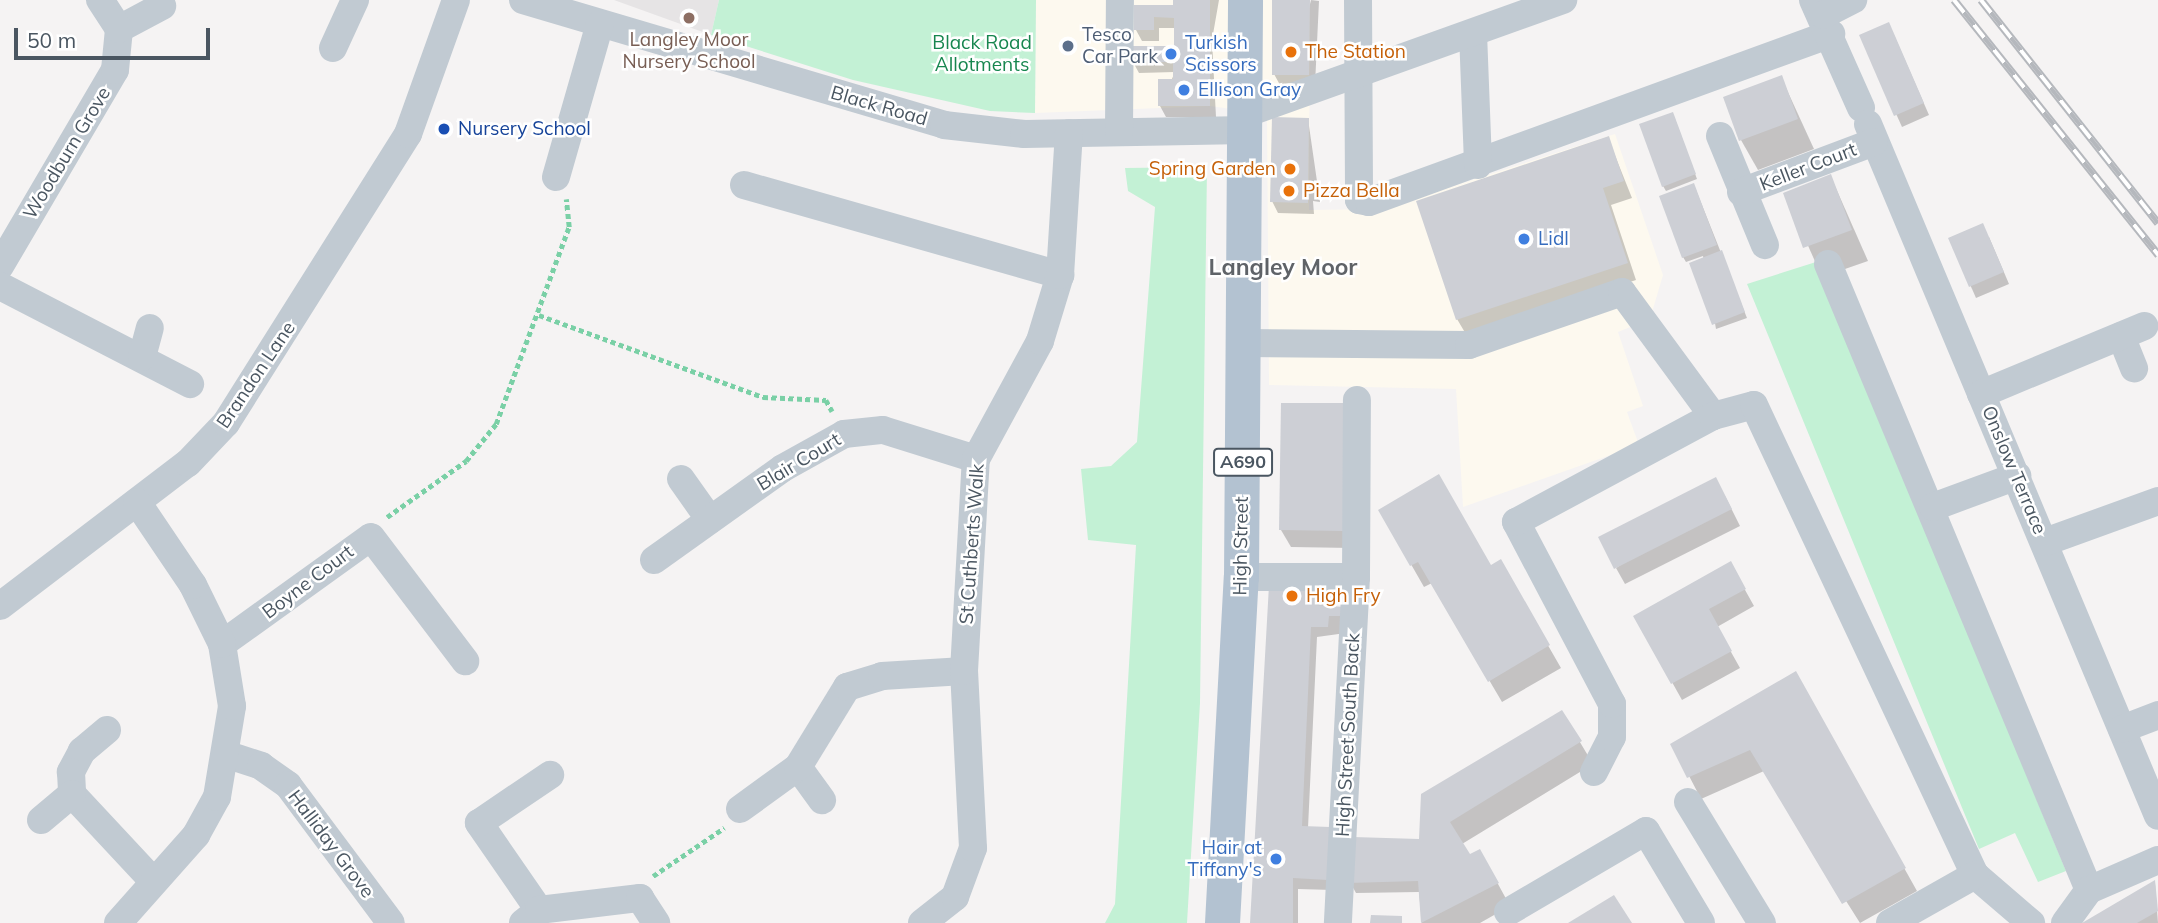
<!DOCTYPE html>
<html>
<head>
<meta charset="utf-8">
<style>
	body { margin:0 }
	#map { position:relative; width:2158px; height:923px; overflow:hidden; background:#f5f3f3; font-family:Mulish,sans-serif }
	div>[style] { position:absolute }
	[style*='--x'] { left:calc(var(--x)*1px); top:calc(var(--y)*1px); width:calc(var(--w)*1px); rotate:calc(var(--a)*1deg) }
	.commercial>* { inset:0; background:#fdf9ef }
	.education>* { inset:0; background:#e6e4e5 }
	.green>* { inset:0; background:#c3f1d5 }
	.shadow>* { inset:0; background:#0003 }
	.building>* { inset:0; background:#cdcfd5 }
	.path>* { height:4.5px; margin-top:-2.25px; transform-origin:0; background:repeating-linear-gradient(90deg,#7ad0a6 0 5px,transparent 0 8.5px) }
	.minor>* { height:28px; margin:-14px; padding:0 14px; transform-origin:14px; border-radius:14px; background:#c1cad2 }
	.major>* { height:35px; margin:-17.5px; padding:0 17.5px; transform-origin:17.5px; border-radius:17.5px; background:#b3c2d1 }
	.rail>* { height:8px; margin-top:-4px; transform-origin:0; background:repeating-linear-gradient(90deg,#fff 0 16px,#b5b8bd 0 32px); box-sizing:border-box; border-block:2px solid #b5b8bd }
	.dots>* { width:19px; height:19px; translate:-50% -50%; box-sizing:border-box; border:4px solid #fff; border-radius:50% }
	span { translate:-50% -50%; white-space:nowrap; text-align:center; line-height:1.15; -webkit-text-stroke:5px #fff; paint-order:stroke }
	.shield-label span { padding:2px 5px; background:#fff; border:2px solid; border-radius:5px; -webkit-text-stroke-width:0 }
	.shield-label { font-size:18px; color:#4a5661; font-weight:700 }
	.service-label { font-size:19px; color:#4e5e75 }
	.left { translate:0 -50%; text-align:left }
	.education-label { font-size:19px; color:#785e54 }
	.park-label { font-size:19px; color:#17864f }
	.shop-label { font-size:19px; color:#366cbe }
	.right { translate:-100% -50%; text-align:right }
	.food-label { font-size:19px; color:#c56008 }
	.street-label { font-size:19px; color:#4a5661 }
	.transit-label { font-size:19px; color:#164399 }
	.quarter-label { font-size:23px; color:#5f6368; font-weight:700 }
	.scale { position:absolute; left:14px; top:28px; width:196px; height:32px; box-sizing:border-box; border:4px solid #4a5661; border-top:0; padding-left:9px; font-size:21px; line-height:24px; white-space:nowrap; color:#4a5661; -webkit-text-stroke:5px #fff; paint-order:stroke }
</style>
</head>
<body>
<div id="map">
	<div class="commercial">
		<div style="clip-path:polygon(1036px 0,1310px 0,1309px 210px,1382px 209px,1615px 134px,1663px 275px,1650px 319px,1618px 332px,1643px 406px,1627px 412px,1639px 445px,1463px 507px,1456px 389px,1269px 385px,1267px 114px,1210px 106px,1035px 113px)"></div>
	</div>
	<div class="education">
		<div style="clip-path:polygon(614px 0,719px 0,711px 35px)"></div>
	</div>
	<div class="green">
		<div style="clip-path:polygon(719px 0,1036px 0,1035px 113px,990px 111px,853px 80px,711px 35px)"></div>
		<div style="clip-path:polygon(1207px 167px,1200px 703px,1187px 923px,1105px 923px,1115px 904px,1136px 545px,1088px 540px,1081px 469px,1111px 466px,1137px 442px,1155px 207px,1128px 191px,1125px 168px)"></div>
		<div style="clip-path:polygon(1816px 262px,2066px 871px,2038px 882px,2015px 833px,1979px 849px,1747px 284px)"></div>
	</div>
	<div class="shadow">
		<div style="clip-path:polygon(1175px 0,1219px 0,1212px 40px,1216px 117px,1166px 117px,1160px 106px,1175px 72px,1139px 73px,1133px 62px,1177px 48px,1176px 28px,1159px 28px,1159px 41px,1142px 41px,1136px 30px,1136px 7px,1175px 7px)"></div>
		<div style="clip-path:polygon(1274px 0,1308px 0,1308px 12px,1311px 0,1319px 1px,1315px 85px,1280px 85px,1274px 74px)"></div>
		<div style="clip-path:polygon(1894px 35px,1929px 115px,1902px 127px,1861px 36px)"></div>
		<div style="clip-path:polygon(1781px 77px,1814px 149px,1758px 170px,1741px 140px)"></div>
		<div style="clip-path:polygon(1308px 119px,1320px 202px,1313px 201px,1314px 214px,1278px 213px,1272px 201px)"></div>
		<div style="clip-path:polygon(1675px 119px,1697px 179px,1666px 191px,1663px 186px)"></div>
		<div style="clip-path:polygon(1608px 138px,1632px 198px,1611px 205px,1636px 280px,1467px 336px,1457px 319px)"></div>
		<div style="clip-path:polygon(1831px 177px,1868px 261px,1822px 277px,1785px 194px)"></div>
		<div style="clip-path:polygon(1696px 190px,1747px 318px,1716px 329px,1703px 256px,1686px 262px,1683px 257px)"></div>
		<div style="clip-path:polygon(1989px 237px,2009px 284px,1976px 298px,1950px 239px)"></div>
		<div style="clip-path:polygon(1283px 405px,1352px 548px,1291px 547px,1281px 530px)"></div>
		<div style="clip-path:polygon(1725px 496px,1740px 526px,1625px 584px,1616px 568px)"></div>
		<div style="clip-path:polygon(1380px 510px,1490px 567px,1500px 562px,1561px 668px,1502px 702px,1432px 583px,1424px 587px)"></div>
		<div style="clip-path:polygon(1730px 563px,1754px 606px,1717px 627px,1740px 668px,1682px 700px,1635px 616px)"></div>
		<div style="clip-path:polygon(1315px 589px,1324px 606px,1344px 609px,1353px 632px,1317px 637px,1308px 828px,1333px 890px,1298px 889px,1298px 923px,1252px 923px)"></div>
		<div style="clip-path:polygon(1795px 673px,1917px 891px,1860px 923px,1764px 771px,1701px 799px,1673px 745px)"></div>
		<div style="clip-path:polygon(1562px 712px,1593px 764px,1462px 844px,1470px 857px,1480px 851px,1510px 906px,1480px 923px,1422px 923px,1419px 892px,1356px 893px,1350px 882px,1418px 840px)"></div>
		<div style="clip-path:polygon(2155px 883px,2158px 923px,2085px 923px)"></div>
	</div>
	<div class="building">
		<div style="clip-path:polygon(1173px 0,1210px 0,1210px 106px,1158px 106px,1158px 79px,1173px 79px,1173px 62px,1131px 62px,1131px 46px,1174px 46px,1174px 18px,1154px 17px,1154px 30px,1134px 30px,1134px 5px,1173px 5px)"></div>
		<div style="clip-path:polygon(1272px 0,1310px 0,1309px 75px,1272px 75px)"></div>
		<div style="clip-path:polygon(1889px 22px,1924px 103px,1894px 116px,1859px 35px)"></div>
		<div style="clip-path:polygon(1782px 75px,1798px 119px,1739px 141px,1723px 97px)"></div>
		<div style="clip-path:polygon(1673px 112px,1696px 174px,1662px 187px,1639px 124px)"></div>
		<div style="clip-path:polygon(1272px 117px,1309px 118px,1308px 203px,1270px 202px)"></div>
		<div style="clip-path:polygon(1609px 136px,1624px 181px,1603px 188px,1628px 263px,1456px 320px,1416px 201px)"></div>
		<div style="clip-path:polygon(1831px 174px,1852px 230px,1803px 248px,1783px 193px)"></div>
		<div style="clip-path:polygon(1694px 183px,1717px 245px,1682px 258px,1659px 196px)"></div>
		<div style="clip-path:polygon(1983px 223px,2004px 272px,1969px 287px,1948px 238px)"></div>
		<div style="clip-path:polygon(1722px 250px,1745px 312px,1712px 325px,1689px 263px)"></div>
		<div style="clip-path:polygon(1281px 403px,1345px 403px,1343px 531px,1279px 530px)"></div>
		<div style="clip-path:polygon(1439px 474px,1491px 565px,1501px 559px,1550px 645px,1488px 682px,1418px 562px,1410px 566px,1378px 510px)"></div>
		<div style="clip-path:polygon(1716px 477px,1732px 509px,1614px 569px,1598px 537px)"></div>
		<div style="clip-path:polygon(1731px 561px,1746px 589px,1709px 609px,1732px 651px,1671px 684px,1633px 616px)"></div>
		<div style="clip-path:polygon(1269px 585px,1316px 587px,1315px 605px,1345px 607px,1344px 616px,1329px 616px,1328px 627px,1311px 627px,1302px 826px,1330px 827px,1328px 880px,1293px 878px,1293px 923px,1250px 923px)"></div>
		<div style="clip-path:polygon(1796px 671px,1906px 868px,1842px 904px,1750px 750px,1687px 778px,1670px 744px)"></div>
		<div style="clip-path:polygon(1562px 710px,1582px 741px,1450px 822px,1470px 854px,1480px 849px,1499px 883px,1421px 923px,1418px 881px,1348px 883px,1353px 837px,1419px 839px,1421px 794px)"></div>
		<div style="clip-path:polygon(2155px 880px,2158px 911px,2137px 923px,2082px 923px)"></div>
		<div style="clip-path:polygon(1614px 895px,1632px 923px,1568px 923px)"></div>
		<div style="clip-path:polygon(1371px 915px,1402px 916px,1402px 923px,1370px 923px)"></div>
	</div>
	<div class="path">
		<div style="--x:539;--y:315;--w:239;--a:20.1"></div>
		<div style="--x:763;--y:397;--w:63;--a:2.7"></div>
		<div style="--x:826;--y:400;--w:13;--a:61"></div>
		<div style="--x:387;--y:517;--w:97;--a:-35.3"></div>
		<div style="--x:466;--y:461;--w:48;--a:-51"></div>
		<div style="--x:496;--y:424;--w:210;--a:-69.7"></div>
		<div style="--x:569;--y:227;--w:28;--a:-96"></div>
		<div style="--x:653;--y:876;--w:86;--a:-34.1"></div>
	</div>
	<div class="minor">
		<div style="--x:523;--y:0;--w:439;--a:16.5"></div>
		<div style="--x:944;--y:125;--w:81;--a:6.4"></div>
		<div style="--x:1024;--y:134;--w:223;--a:-1"></div>
		<div style="--x:1358;--y:0;--w:200;--a:89.7"></div>
		<div style="--x:1359;--y:200;--w:10;--a:11"></div>
		<div style="--x:1369;--y:202;--w:492;--a:-20"></div>
		<div style="--x:1813;--y:0;--w:118;--a:66"></div>
		<div style="--x:1823;--y:15;--w:34;--a:-27"></div>
		<div style="--x:119;--y:29;--w:49;--a:-28.1"></div>
		<div style="--x:1473;--y:33;--w:132;--a:87.8"></div>
		<div style="--x:333;--y:48;--w:53;--a:-65.4"></div>
		<div style="--x:1247;--y:113;--w:336;--a:-19.7"></div>
		<div style="--x:1868;--y:124;--w:750;--a:67.26"></div>
		<div style="--x:1119;--y:131;--w:131;--a:-89.6"></div>
		<div style="--x:1720;--y:136;--w:118;--a:67.6"></div>
		<div style="--x:556;--y:177;--w:159;--a:-74"></div>
		<div style="--x:744;--y:185;--w:329;--a:15.9"></div>
		<div style="--x:1741;--y:192;--w:142;--a:-20.6"></div>
		<div style="--x:1828;--y:264;--w:678;--a:67.37"></div>
		<div style="--x:0;--y:266;--w:227;--a:-59.6"></div>
		<div style="--x:115;--y:70;--w:41;--a:-84.4"></div>
		<div style="--x:119;--y:29;--w:35;--a:-123"></div>
		<div style="--x:0;--y:286;--w:214;--a:27.3"></div>
		<div style="--x:2121;--y:336;--w:35;--a:68"></div>
		<div style="--x:1244;--y:343;--w:225;--a:0.5"></div>
		<div style="--x:1469;--y:345;--w:162;--a:-19.1"></div>
		<div style="--x:1622;--y:292;--w:154;--a:53.7"></div>
		<div style="--x:142;--y:357;--w:30;--a:-75"></div>
		<div style="--x:1981;--y:394;--w:177;--a:-22.6"></div>
		<div style="--x:681;--y:479;--w:50;--a:54.7"></div>
		<div style="--x:1933;--y:507;--w:90;--a:-20.3"></div>
		<div style="--x:2045;--y:542;--w:120;--a:-19.9"></div>
		<div style="--x:654;--y:560;--w:158;--a:-35.5"></div>
		<div style="--x:783;--y:468;--w:70;--a:-29.1"></div>
		<div style="--x:844;--y:434;--w:39;--a:-6"></div>
		<div style="--x:883;--y:430;--w:97;--a:17.3"></div>
		<div style="--x:1241;--y:577;--w:115;--a:0"></div>
		<div style="--x:1356;--y:577;--w:346;--a:93"></div>
		<div style="--x:1356;--y:577;--w:177;--a:-89.7"></div>
		<div style="--x:0;--y:606;--w:236;--a:-37.3"></div>
		<div style="--x:188;--y:463;--w:55;--a:-46.5"></div>
		<div style="--x:226;--y:423;--w:342;--a:-57.8"></div>
		<div style="--x:408;--y:134;--w:142;--a:-70.3"></div>
		<div style="--x:222;--y:644;--w:183;--a:-35.7"></div>
		<div style="--x:371;--y:537;--w:156;--a:52.8"></div>
		<div style="--x:2122;--y:729;--w:39;--a:-21"></div>
		<div style="--x:107;--y:730;--w:33;--a:140"></div>
		<div style="--x:82;--y:751;--w:24;--a:118"></div>
		<div style="--x:71;--y:772;--w:22;--a:87"></div>
		<div style="--x:72;--y:794;--w:120;--a:47"></div>
		<div style="--x:228;--y:755;--w:35;--a:18"></div>
		<div style="--x:261;--y:766;--w:33;--a:35"></div>
		<div style="--x:288;--y:785;--w:172;--a:53.3"></div>
		<div style="--x:798;--y:767;--w:41;--a:54"></div>
		<div style="--x:1594;--y:772;--w:39;--a:-63"></div>
		<div style="--x:1612;--y:737;--w:33;--a:-90"></div>
		<div style="--x:1612;--y:704;--w:206;--a:-117.8"></div>
		<div style="--x:1516;--y:522;--w:224;--a:-28.3"></div>
		<div style="--x:1713;--y:416;--w:42;--a:-15"></div>
		<div style="--x:1754;--y:405;--w:519;--a:64.82"></div>
		<div style="--x:1975;--y:875;--w:74;--a:40.6"></div>
		<div style="--x:1688;--y:802;--w:142;--a:58.6"></div>
		<div style="--x:740;--y:809;--w:72;--a:-35.9"></div>
		<div style="--x:798;--y:767;--w:94;--a:-58.5"></div>
		<div style="--x:847;--y:687;--w:37;--a:-17"></div>
		<div style="--x:882;--y:676;--w:82;--a:-3.5"></div>
		<div style="--x:41;--y:820;--w:40;--a:-40"></div>
		<div style="--x:539;--y:910;--w:106;--a:-124.6"></div>
		<div style="--x:479;--y:823;--w:86;--a:-34.1"></div>
		<div style="--x:1508;--y:912;--w:160;--a:-30.4"></div>
		<div style="--x:1646;--y:831;--w:107;--a:59.1"></div>
		<div style="--x:118;--y:923;--w:118;--a:-48.4"></div>
		<div style="--x:196;--y:835;--w:43;--a:-61.1"></div>
		<div style="--x:217;--y:797;--w:92;--a:-80.6"></div>
		<div style="--x:232;--y:706;--w:63;--a:-99.2"></div>
		<div style="--x:222;--y:644;--w:66;--a:-116.2"></div>
		<div style="--x:193;--y:585;--w:100;--a:-124"></div>
		<div style="--x:523;--y:923;--w:21;--a:-39"></div>
		<div style="--x:539;--y:910;--w:102;--a:-6.8"></div>
		<div style="--x:640;--y:898;--w:30;--a:57"></div>
		<div style="--x:922;--y:923;--w:42;--a:-38.2"></div>
		<div style="--x:955;--y:897;--w:52;--a:-69.8"></div>
		<div style="--x:973;--y:848;--w:177;--a:-92.9"></div>
		<div style="--x:964;--y:671;--w:212;--a:-86.8"></div>
		<div style="--x:976;--y:459;--w:134;--a:-61.5"></div>
		<div style="--x:1040;--y:341;--w:69;--a:-73.1"></div>
		<div style="--x:1060;--y:275;--w:142;--a:-86.4"></div>
		<div style="--x:1890;--y:923;--w:98;--a:-29.5"></div>
		<div style="--x:2065;--y:923;--w:41;--a:-54"></div>
		<div style="--x:2089;--y:890;--w:75;--a:-23.5"></div>
	</div>
	<div class="major">
		<div style="--x:1222;--y:923;--w:347;--a:-86.9"></div>
		<div style="--x:1241;--y:577;--w:577;--a:-89.6"></div>
	</div>
	<div class="rail">
		<div style="--x:1954;--y:0;--w:327;--a:51.3"></div>
		<div style="--x:1981;--y:0;--w:285;--a:51.6"></div>
	</div>
	<div class="dots">
		<div style="left:689px;top:18px;background:#8d6e63"></div>
		<div style="left:1068px;top:46px;background:#5c6f8a"></div>
		<div style="left:1291px;top:52px;background:#e8710a"></div>
		<div style="left:1171px;top:54px;background:#3f7fe0"></div>
		<div style="left:1184px;top:90px;background:#3f7fe0"></div>
		<div style="left:444px;top:129px;background:#1a4fb4"></div>
		<div style="left:1290px;top:169px;background:#e8710a"></div>
		<div style="left:1289px;top:191px;background:#e8710a"></div>
		<div style="left:1524px;top:239px;background:#3f7fe0"></div>
		<div style="left:1292px;top:596px;background:#e8710a"></div>
		<div style="left:1276px;top:859px;background:#3f7fe0"></div>
	</div>
	<div class="shield-label">
		<span style="left:1243px;top:462px">A690</span>
	</div>
	<div class="service-label">
		<span class="left" style="left:1082px;top:46px">Tesco<br>Car Park</span>
	</div>
	<div class="education-label">
		<span style="left:689px;top:51px">Langley Moor<br>Nursery School</span>
	</div>
	<div class="park-label">
		<span style="left:982px;top:54px">Black Road<br>Allotments</span>
	</div>
	<div class="shop-label">
		<span class="left" style="left:1185px;top:54px">Turkish<br>Scissors</span>
		<span class="left" style="left:1198px;top:90px">Ellison Gray</span>
		<span class="left" style="left:1538px;top:239px">Lidl</span>
		<span class="right" style="left:1262px;top:859px">Hair at<br>Tiffany's</span>
	</div>
	<div class="food-label">
		<span class="left" style="left:1305px;top:52px">The Station</span>
		<span class="right" style="left:1276px;top:169px">Spring Garden</span>
		<span class="left" style="left:1303px;top:191px">Pizza Bella</span>
		<span class="left" style="left:1306px;top:596px">High Fry</span>
	</div>
	<div class="street-label">
		<span style="left:879px;top:106px;rotate:16deg">Black Road</span>
		<span style="left:67px;top:153px;rotate:-59deg">Woodburn Grove</span>
		<span style="left:1808px;top:167px;rotate:-21deg">Keller Court</span>
		<span style="left:256px;top:375px;rotate:-56deg">Brandon Lane</span>
		<span style="left:799px;top:462px;rotate:-31deg">Blair Court</span>
		<span style="left:2014px;top:470px;rotate:67deg">Onslow Terrace</span>
		<span style="left:972px;top:544px;rotate:-86deg">St Cuthberts Walk</span>
		<span style="left:1241px;top:546px;rotate:-89deg">High Street</span>
		<span style="left:308px;top:582px;rotate:-37deg">Boyne Court</span>
		<span style="left:1348px;top:735px;rotate:-87deg">High Street South Back</span>
		<span style="left:331px;top:844px;rotate:53deg">Halliday Grove</span>
	</div>
	<div class="transit-label">
		<span class="left" style="left:458px;top:129px">Nursery School</span>
	</div>
	<div class="quarter-label">
		<span style="left:1283px;top:267px">Langley Moor</span>
	</div>
	<div class="scale">50 m</div>
</div>
</body>
</html>
